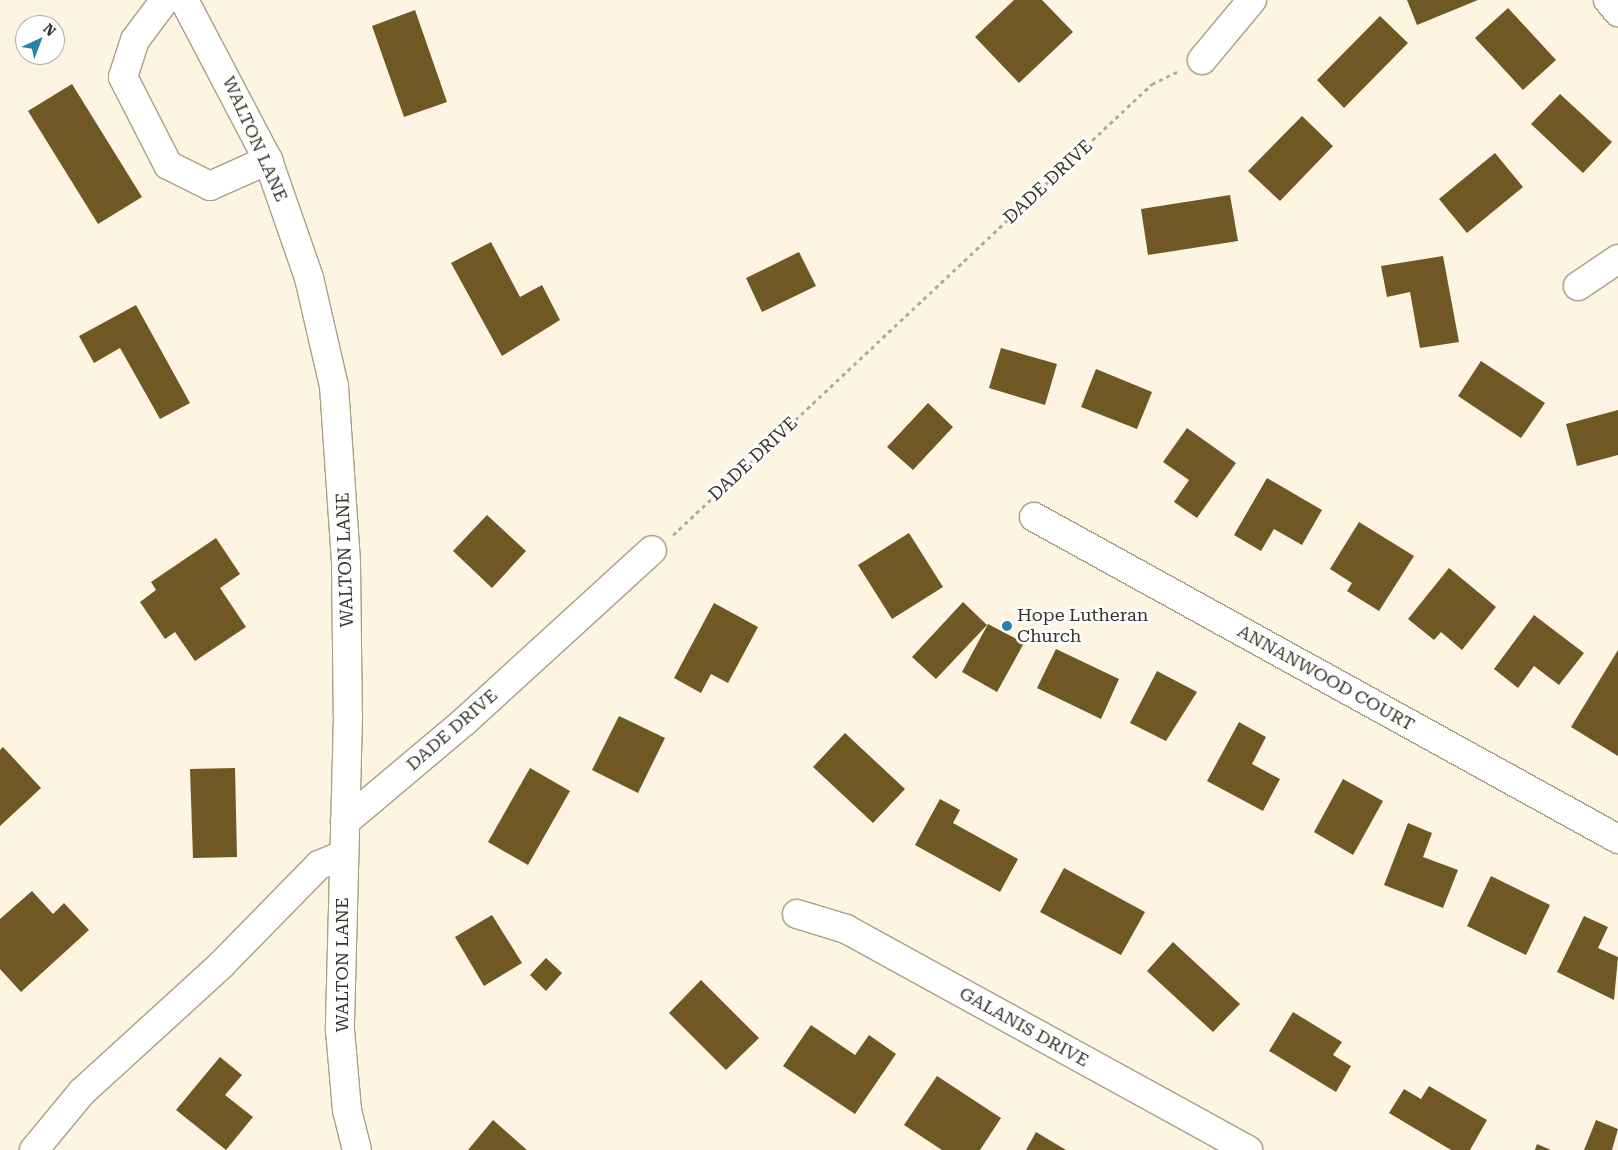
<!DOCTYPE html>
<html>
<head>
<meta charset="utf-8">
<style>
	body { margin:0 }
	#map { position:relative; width:1618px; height:1150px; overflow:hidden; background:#fdf4e1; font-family:"Roboto Serif",serif }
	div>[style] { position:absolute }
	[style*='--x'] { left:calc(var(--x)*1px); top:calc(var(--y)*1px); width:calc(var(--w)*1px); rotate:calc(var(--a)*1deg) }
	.building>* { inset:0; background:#6f5823 }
	.path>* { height:3px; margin-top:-1.5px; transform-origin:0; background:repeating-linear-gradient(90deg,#b2aa9b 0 4px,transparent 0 8px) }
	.roads { filter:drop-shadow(1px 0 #aa9f89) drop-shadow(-1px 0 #aa9f89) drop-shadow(0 1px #aa9f89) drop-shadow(0 -1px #aa9f89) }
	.minor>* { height:28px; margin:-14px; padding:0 14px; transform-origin:14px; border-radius:14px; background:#fff }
	.dots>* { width:14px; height:14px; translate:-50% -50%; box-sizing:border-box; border:2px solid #fff; border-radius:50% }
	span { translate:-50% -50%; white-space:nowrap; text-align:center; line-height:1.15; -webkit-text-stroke:5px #fff; paint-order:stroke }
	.street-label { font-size:18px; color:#373229 }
	.poi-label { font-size:18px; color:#373229 }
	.left { translate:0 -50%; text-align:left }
	.north { position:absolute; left:15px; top:15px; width:50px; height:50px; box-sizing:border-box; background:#fff; border:1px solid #afada9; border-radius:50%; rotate:43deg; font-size:14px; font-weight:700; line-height:20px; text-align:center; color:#373229 }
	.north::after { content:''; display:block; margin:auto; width:18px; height:22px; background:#2882b0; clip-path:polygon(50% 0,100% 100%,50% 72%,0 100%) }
</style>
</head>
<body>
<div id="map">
	<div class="building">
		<div style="clip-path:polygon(1014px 0,1042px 0,1073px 32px,1019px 83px,975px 37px)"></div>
		<div style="clip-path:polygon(1407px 0,1478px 0,1417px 25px)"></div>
		<div style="clip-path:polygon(1508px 8px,1556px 60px,1523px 90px,1475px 38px)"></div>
		<div style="clip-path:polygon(415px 10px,447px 102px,404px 117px,372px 26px)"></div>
		<div style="clip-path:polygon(1380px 16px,1408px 43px,1344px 108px,1317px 80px)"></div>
		<div style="clip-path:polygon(72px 84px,142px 197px,98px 224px,28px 111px)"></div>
		<div style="clip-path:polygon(1560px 94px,1612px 142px,1583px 173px,1531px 124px)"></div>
		<div style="clip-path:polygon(1302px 116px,1333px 146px,1280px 201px,1248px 171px)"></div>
		<div style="clip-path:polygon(1495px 153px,1523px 187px,1467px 233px,1439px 199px)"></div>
		<div style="clip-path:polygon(1230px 195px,1238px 241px,1148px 255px,1141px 209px)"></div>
		<div style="clip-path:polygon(491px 242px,520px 297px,542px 285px,560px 320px,502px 356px,451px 263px)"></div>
		<div style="clip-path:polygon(799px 252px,816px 286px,762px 312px,746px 278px)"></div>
		<div style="clip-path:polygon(1443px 256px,1459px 342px,1420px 348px,1410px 292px,1387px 297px,1381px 266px)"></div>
		<div style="clip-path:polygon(136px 305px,190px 403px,160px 419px,120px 348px,94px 363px,79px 336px)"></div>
		<div style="clip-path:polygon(1001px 348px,1057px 364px,1045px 405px,989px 388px)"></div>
		<div style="clip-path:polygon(1481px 361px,1545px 403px,1521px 438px,1458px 396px)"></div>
		<div style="clip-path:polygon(1096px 369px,1152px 392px,1137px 429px,1081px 407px)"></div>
		<div style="clip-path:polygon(928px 403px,953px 427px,913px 470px,887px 447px)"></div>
		<div style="clip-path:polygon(1618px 410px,1618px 455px,1577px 466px,1566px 424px)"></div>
		<div style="clip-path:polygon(1187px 428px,1236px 463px,1197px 518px,1174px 502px,1189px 480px,1163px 462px)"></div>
		<div style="clip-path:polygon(1267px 478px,1322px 510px,1302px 545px,1274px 529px,1261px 551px,1234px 535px)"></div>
		<div style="clip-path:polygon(487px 515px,526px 551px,492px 588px,453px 551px)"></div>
		<div style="clip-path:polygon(1359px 522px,1414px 556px,1379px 611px,1347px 591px,1352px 583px,1330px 569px)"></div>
		<div style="clip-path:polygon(909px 533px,943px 587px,892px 619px,858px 565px)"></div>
		<div style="clip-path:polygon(216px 538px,240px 574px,220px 588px,246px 627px,195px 661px,175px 632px,165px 639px,140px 602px,156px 590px,151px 582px)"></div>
		<div style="clip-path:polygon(1449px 568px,1496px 607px,1462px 650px,1441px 632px,1434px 640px,1408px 619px)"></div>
		<div style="clip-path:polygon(963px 602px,987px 625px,936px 679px,912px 657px)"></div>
		<div style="clip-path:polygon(714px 603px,758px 627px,728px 683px,711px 674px,701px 693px,674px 678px)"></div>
		<div style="clip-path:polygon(1534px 615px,1584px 653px,1559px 685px,1534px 666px,1518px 688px,1494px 669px)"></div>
		<div style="clip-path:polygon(988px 624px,1024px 643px,997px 692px,962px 672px)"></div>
		<div style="clip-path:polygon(1056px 649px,1119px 679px,1101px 719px,1037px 688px)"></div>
		<div style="clip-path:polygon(1618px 650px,1618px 756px,1571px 727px)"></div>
		<div style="clip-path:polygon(1157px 671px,1197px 692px,1166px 741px,1130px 723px)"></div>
		<div style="clip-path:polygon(619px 716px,665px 738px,638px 793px,592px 770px)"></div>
		<div style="clip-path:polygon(1239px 722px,1266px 737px,1252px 764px,1280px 779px,1263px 811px,1207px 781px)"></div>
		<div style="clip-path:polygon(845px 733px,905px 789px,873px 823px,813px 767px)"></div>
		<div style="clip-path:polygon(3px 747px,41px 788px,0 826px,0 750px)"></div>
		<div style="clip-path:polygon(235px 768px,237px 857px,193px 858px,190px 769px)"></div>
		<div style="clip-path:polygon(530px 768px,570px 791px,528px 865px,488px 842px)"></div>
		<div style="clip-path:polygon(1343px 779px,1383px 801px,1353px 855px,1314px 832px)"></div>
		<div style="clip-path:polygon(940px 799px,960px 810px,953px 823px,1018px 859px,1000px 892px,915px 845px)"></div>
		<div style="clip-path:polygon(1408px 823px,1432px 833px,1423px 857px,1458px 870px,1443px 908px,1384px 885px)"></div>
		<div style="clip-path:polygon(1064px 868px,1145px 912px,1121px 955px,1040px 912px)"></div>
		<div style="clip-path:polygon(1491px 876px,1550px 905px,1526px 955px,1467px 926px)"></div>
		<div style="clip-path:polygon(32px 891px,53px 914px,64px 903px,89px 930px,21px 992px,0 969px,0 919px)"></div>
		<div style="clip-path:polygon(492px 915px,522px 963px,484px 986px,455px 937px)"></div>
		<div style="clip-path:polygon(1584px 916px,1608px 927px,1598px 948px,1618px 957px,1614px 1000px,1557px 972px)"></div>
		<div style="clip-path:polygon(1173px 942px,1240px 1004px,1213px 1032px,1147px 971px)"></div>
		<div style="clip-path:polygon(546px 958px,562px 973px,546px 991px,530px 975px)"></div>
		<div style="clip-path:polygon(701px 980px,759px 1038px,726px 1070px,669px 1013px)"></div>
		<div style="clip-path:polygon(1293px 1012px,1342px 1042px,1333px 1055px,1351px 1066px,1336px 1092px,1269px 1051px)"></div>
		<div style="clip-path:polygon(811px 1025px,855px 1055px,869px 1035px,896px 1054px,855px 1114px,783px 1066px)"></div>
		<div style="clip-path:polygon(220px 1057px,242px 1075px,225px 1095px,253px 1117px,226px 1150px,176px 1110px)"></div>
		<div style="clip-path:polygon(937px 1076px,1001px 1118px,980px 1150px,942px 1150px,904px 1125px)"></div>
		<div style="clip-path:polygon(1429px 1086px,1487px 1120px,1470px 1150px,1451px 1150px,1389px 1113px,1404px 1089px,1421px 1099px)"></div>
		<div style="clip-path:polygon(493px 1120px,527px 1150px,468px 1150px)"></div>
		<div style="clip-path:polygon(1596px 1120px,1618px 1129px,1612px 1150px,1584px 1150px)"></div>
		<div style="clip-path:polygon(1036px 1132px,1066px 1150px,1026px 1150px)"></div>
		<div style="clip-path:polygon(1537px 1144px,1551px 1150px,1535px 1150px)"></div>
	</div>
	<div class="path">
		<div style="--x:673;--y:535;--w:658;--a:-43.28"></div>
		<div style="--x:1152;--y:84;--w:28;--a:-26"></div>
	</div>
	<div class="roads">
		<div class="minor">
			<div style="--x:165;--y:0;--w:50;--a:126.9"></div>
			<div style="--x:135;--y:40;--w:39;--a:108"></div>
			<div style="--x:123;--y:77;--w:99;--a:62.9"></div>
			<div style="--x:168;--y:165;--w:47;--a:26.6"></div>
			<div style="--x:210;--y:186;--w:64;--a:-24.1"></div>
			<div style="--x:184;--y:0;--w:181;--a:62.3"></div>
			<div style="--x:268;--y:160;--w:125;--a:70.8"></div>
			<div style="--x:309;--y:278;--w:111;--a:77"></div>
			<div style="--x:334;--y:386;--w:178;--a:86.1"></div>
			<div style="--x:346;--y:564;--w:153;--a:89.3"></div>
			<div style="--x:348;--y:717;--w:313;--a:91.5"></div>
			<div style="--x:340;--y:1030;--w:80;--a:85"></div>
			<div style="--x:347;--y:1110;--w:41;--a:76"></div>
			<div style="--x:1608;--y:0;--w:16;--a:50"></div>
			<div style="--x:1202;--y:60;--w:78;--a:-50.2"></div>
			<div style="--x:1578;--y:286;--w:48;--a:-34"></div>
			<div style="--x:1034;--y:517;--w:667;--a:28.87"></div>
			<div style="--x:345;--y:822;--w:157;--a:-40.1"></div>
			<div style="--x:465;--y:721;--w:253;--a:-42.4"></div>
			<div style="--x:797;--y:914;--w:51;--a:17"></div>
			<div style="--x:846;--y:929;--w:459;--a:28.8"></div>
			<div style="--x:34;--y:1150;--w:75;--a:-50.4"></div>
			<div style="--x:82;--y:1092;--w:188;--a:-42.4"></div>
			<div style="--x:221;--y:965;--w:140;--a:-45.6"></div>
			<div style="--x:319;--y:865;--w:26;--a:-23"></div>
		</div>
	</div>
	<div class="dots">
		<div style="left:1007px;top:626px;background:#2882b0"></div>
	</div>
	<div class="street-label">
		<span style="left:255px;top:139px;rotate:66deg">WALTON LANE</span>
		<span style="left:1048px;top:182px;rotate:-43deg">DADE DRIVE</span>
		<span style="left:753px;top:459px;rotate:-43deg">DADE DRIVE</span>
		<span style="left:345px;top:560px;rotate:-92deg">WALTON LANE</span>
		<span style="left:1326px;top:678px;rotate:29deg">ANNANWOOD COURT</span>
		<span style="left:452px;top:730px;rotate:-41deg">DADE DRIVE</span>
		<span style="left:342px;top:965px;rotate:-90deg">WALTON LANE</span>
		<span style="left:1024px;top:1027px;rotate:29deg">GALANIS DRIVE</span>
	</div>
	<div class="poi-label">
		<span class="left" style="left:1017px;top:626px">Hope Lutheran<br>Church</span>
	</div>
	<div class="north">N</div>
</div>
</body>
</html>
